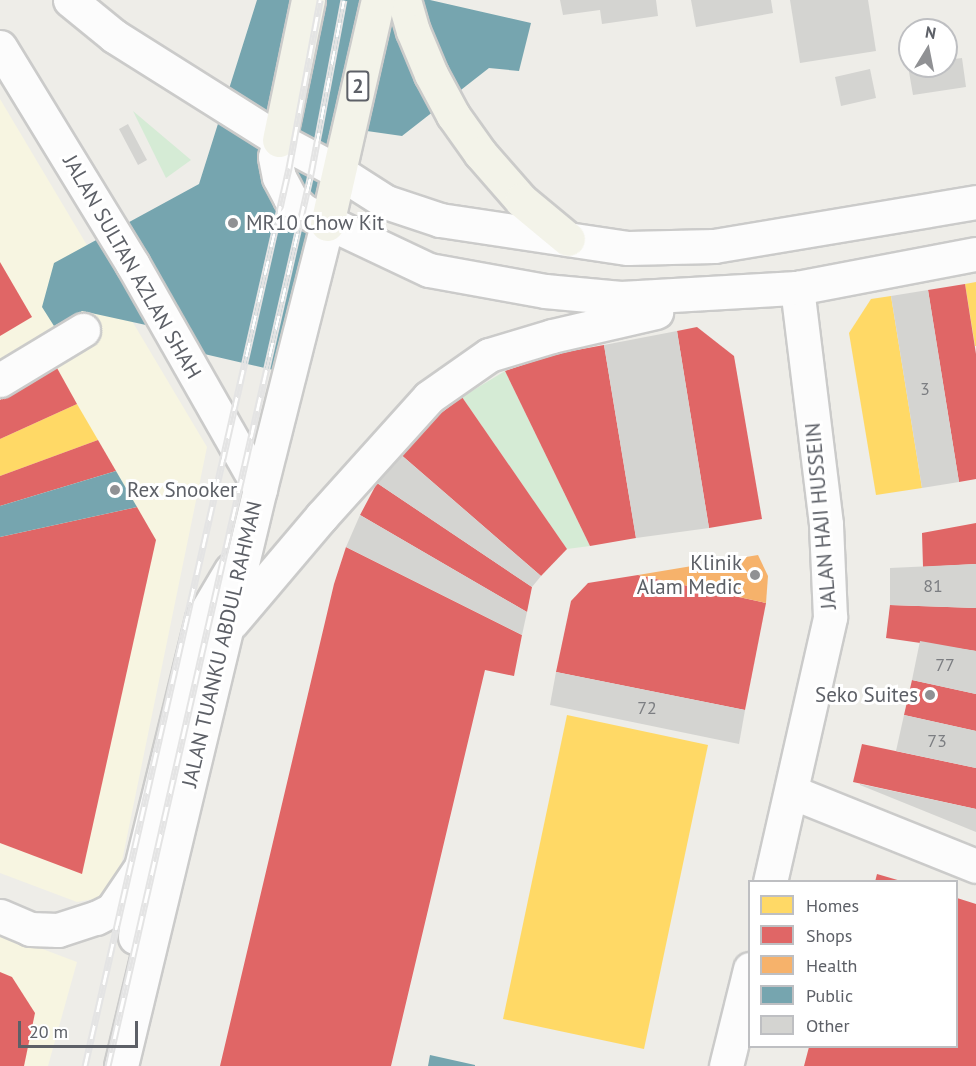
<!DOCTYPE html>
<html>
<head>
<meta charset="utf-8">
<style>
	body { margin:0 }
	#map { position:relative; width:976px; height:1066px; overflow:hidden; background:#eeede8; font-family:"PT Sans",sans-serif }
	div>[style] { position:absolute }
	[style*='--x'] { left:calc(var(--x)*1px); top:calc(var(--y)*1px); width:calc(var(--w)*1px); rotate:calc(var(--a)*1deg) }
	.commercial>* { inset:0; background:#f7f5e1 }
	.green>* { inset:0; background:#d5ebd5 }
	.homes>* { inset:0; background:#ffd966 }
	.shops>* { inset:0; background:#e06666 }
	.health>* { inset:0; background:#f6b26b }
	.public>* { inset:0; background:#76a5af }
	.building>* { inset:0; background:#d4d4d1 }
	.roads { filter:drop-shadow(2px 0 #cbcbca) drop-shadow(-2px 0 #cbcbca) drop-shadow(0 2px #cbcbca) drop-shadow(0 -2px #cbcbca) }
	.pedestrian>* { height:33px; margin:-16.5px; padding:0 16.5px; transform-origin:16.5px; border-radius:16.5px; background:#fcfcfc }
	.minor>* { height:33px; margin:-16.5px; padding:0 16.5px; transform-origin:16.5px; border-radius:16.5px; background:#fcfcfc }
	.tertiary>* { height:33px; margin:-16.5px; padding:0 16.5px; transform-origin:16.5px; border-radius:16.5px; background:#fcfcfc }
	.secondary>* { height:33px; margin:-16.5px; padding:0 16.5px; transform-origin:16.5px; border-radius:16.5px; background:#fcfcfc }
	.primary>* { height:33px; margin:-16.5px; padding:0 16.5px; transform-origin:16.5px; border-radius:16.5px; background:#f3f3e9 }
	.rail>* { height:7px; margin-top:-3.5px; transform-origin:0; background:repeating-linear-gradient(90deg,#fff 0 14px,#e4e4e4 0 28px); box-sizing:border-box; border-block:2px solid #e4e4e4 }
	.dots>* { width:16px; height:16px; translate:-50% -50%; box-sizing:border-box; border:3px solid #fff; border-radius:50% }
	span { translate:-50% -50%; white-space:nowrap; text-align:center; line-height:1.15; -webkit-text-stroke:6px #fff; paint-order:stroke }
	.number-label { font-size:18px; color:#7c7e82 }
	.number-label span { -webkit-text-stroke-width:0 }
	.shield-label span { padding:2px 4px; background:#fff; border:2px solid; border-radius:4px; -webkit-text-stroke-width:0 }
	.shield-label { font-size:20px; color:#5d6067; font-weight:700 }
	.poi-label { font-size:21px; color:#5d6067 }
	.left { translate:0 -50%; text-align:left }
	.right { translate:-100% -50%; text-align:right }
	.street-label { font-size:21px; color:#5d6067 }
	.legend { position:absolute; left:748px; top:880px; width:210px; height:168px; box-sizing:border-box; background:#fff; border:2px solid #bebfc2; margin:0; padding:8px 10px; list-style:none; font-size:18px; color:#5d6067 }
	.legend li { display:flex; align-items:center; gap:12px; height:30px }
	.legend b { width:30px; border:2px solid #bebfc2 }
	.north { position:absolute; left:898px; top:18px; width:60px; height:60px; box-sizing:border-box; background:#fff; border:2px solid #bebfc2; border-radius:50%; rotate:10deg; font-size:16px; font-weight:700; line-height:24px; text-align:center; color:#5d6067 }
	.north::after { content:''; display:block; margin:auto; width:21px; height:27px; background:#909194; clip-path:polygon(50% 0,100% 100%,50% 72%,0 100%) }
	.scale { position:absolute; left:18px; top:1021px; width:120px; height:27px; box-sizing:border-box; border:3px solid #5d6067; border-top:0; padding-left:8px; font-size:18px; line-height:21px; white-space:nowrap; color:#5d6067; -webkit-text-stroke:4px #fff; paint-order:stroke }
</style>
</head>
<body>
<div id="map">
	<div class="commercial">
		<div style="clip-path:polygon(0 99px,207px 447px,115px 895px,77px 902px,0 873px)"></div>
		<div style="clip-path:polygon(0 933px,77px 962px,48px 1066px,0 1066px)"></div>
	</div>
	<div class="green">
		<div style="clip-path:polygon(133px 111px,191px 160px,166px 178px)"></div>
		<div style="clip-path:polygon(505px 371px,590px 546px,567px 549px,462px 397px)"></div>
	</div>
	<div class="homes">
		<div style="clip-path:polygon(976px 282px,976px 346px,975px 346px,965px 284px)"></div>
		<div style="clip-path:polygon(891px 296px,922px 488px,876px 495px,849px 333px,871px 299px)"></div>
		<div style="clip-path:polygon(77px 404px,98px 440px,0 476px,0 439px)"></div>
		<div style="clip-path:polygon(567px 715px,708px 745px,644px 1049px,503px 1019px)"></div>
	</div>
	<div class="shops">
		<div style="clip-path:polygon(0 262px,32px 317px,0 336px)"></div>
		<div style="clip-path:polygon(965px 284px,976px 354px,976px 479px,959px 482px,928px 290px)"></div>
		<div style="clip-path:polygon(697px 327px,734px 356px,762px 519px,709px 528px,677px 331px)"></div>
		<div style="clip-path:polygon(604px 345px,636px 538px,590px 546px,505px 371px,555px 354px)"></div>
		<div style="clip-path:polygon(57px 368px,77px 404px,0 439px,0 400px)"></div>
		<div style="clip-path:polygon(462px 397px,567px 549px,541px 576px,399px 453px,423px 427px)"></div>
		<div style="clip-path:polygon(98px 440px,116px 471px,0 506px,0 476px)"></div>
		<div style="clip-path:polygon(377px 483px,532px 587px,527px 612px,360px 515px)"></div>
		<div style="clip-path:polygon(137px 507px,156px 540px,82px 874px,0 843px,0 537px)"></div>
		<div style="clip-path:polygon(976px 523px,976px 564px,923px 567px,922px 533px)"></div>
		<div style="clip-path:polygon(346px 547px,522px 635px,514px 676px,485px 670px,391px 1066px,220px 1066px,334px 584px)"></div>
		<div style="clip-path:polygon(638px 575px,766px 603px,745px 710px,556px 672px,571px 601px,588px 583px)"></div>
		<div style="clip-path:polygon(890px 605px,976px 608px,976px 651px,886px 638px)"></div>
		<div style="clip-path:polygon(912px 680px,976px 694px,976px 731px,904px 715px)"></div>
		<div style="clip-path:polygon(862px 744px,976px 768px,976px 809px,853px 782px)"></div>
		<div style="clip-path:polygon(877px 874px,901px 881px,901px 882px,875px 882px)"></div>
		<div style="clip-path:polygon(957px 898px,976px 904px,976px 1066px,804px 1066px,809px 1047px,957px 1047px)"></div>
		<div style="clip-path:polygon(0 972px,12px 977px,35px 1013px,24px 1066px,0 1066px)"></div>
	</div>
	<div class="health">
		<div style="clip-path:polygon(758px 555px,768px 576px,766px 603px,638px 575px)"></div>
	</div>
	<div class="public">
		<div style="clip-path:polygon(257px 0,430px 0,531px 23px,519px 71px,489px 68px,402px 136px,367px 131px,295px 375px,187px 350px,178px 332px,82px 311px,54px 326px,42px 307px,54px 263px,199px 184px)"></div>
		<div style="clip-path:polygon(116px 471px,137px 507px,0 537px,0 506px)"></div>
		<div style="clip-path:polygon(430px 1055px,475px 1065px,475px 1066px,428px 1066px)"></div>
	</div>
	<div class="building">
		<div style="clip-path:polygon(560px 0,656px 0,658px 16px,602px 24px,600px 10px,563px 15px)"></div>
		<div style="clip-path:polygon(691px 0,771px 0,773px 13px,696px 27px)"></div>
		<div style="clip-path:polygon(790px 0,868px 0,876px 51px,800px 63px)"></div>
		<div style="clip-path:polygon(962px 58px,966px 87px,913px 95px,908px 66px,946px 66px,946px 60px)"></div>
		<div style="clip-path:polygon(870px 69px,876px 98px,841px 106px,835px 77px)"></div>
		<div style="clip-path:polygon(128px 124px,147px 160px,138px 165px,119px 129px)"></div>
		<div style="clip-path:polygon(928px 290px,959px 482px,922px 488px,891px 296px)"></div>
		<div style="clip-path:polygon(677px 331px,709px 528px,636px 538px,604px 345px)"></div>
		<div style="clip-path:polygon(399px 453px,541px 576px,532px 587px,377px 483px)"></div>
		<div style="clip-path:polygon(360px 515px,527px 612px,522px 635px,346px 547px)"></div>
		<div style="clip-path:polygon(976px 564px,976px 608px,890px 605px,890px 568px)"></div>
		<div style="clip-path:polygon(920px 641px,976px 651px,976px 694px,912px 680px)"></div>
		<div style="clip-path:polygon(556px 672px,745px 710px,739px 744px,550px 705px)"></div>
		<div style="clip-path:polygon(904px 715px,976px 731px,976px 768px,896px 751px)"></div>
		<div style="clip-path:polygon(860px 784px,976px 809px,976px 832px,860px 785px)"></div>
	</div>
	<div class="roads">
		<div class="pedestrian">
			<div style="--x:0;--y:380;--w:97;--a:-31.1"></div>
		</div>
		<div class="minor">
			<div style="--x:792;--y:792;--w:198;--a:21.9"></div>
			<div style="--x:770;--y:882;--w:272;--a:-77.2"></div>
			<div style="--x:830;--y:617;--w:93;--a:-92.5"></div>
			<div style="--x:826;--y:524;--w:238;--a:-97"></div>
			<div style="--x:726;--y:1066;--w:100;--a:-76.1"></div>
		</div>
		<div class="tertiary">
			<div style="--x:0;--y:916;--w:33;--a:23"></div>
			<div style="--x:30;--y:929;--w:28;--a:2"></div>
			<div style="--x:58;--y:930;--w:40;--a:-18"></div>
			<div style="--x:96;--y:918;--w:18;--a:-27"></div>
			<div style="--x:112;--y:910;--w:52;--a:-56"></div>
		</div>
		<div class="secondary">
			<div style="--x:70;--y:0;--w:57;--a:39.3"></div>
			<div style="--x:114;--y:36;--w:195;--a:32.2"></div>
			<div style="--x:279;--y:140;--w:68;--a:28.1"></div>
			<div style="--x:339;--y:172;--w:56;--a:32.6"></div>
			<div style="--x:386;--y:202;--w:57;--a:18.4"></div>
			<div style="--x:440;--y:220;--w:190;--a:8.5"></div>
			<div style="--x:628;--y:248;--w:86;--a:-1.3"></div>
			<div style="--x:714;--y:246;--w:266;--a:-9.5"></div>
			<div style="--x:0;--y:47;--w:255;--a:58.6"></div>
			<div style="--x:133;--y:265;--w:257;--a:60.4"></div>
			<div style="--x:279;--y:140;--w:17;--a:103"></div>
			<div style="--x:275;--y:157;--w:20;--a:79"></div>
			<div style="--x:279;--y:177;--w:24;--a:62"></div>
			<div style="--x:290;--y:198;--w:19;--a:43"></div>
			<div style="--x:304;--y:211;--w:138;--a:25.3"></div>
			<div style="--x:429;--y:270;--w:118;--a:10.3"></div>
			<div style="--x:545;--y:291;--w:76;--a:5.3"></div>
			<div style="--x:621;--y:298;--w:176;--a:-3.3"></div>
			<div style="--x:797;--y:288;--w:182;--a:-10.8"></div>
			<div style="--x:232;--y:622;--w:138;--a:-49.7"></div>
			<div style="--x:321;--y:517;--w:161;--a:-48"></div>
			<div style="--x:429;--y:397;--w:73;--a:-35"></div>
			<div style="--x:489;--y:355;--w:66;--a:-16.8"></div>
			<div style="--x:552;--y:336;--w:107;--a:-13"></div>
			<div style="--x:135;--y:937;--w:70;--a:-85.1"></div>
			<div style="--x:141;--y:867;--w:255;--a:-76.2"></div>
			<div style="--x:202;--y:619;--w:57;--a:-59.4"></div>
			<div style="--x:121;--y:1066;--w:594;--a:-76.46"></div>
			<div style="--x:260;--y:489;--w:273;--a:-75.8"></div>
		</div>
		<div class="primary">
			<div style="--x:404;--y:0;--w:32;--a:74"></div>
			<div style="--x:413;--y:31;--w:47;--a:67.3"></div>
			<div style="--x:431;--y:74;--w:47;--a:61.8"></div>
			<div style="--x:453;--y:115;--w:47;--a:54.6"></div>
			<div style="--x:480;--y:153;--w:62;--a:48.9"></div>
			<div style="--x:521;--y:200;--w:61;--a:39.7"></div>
			<div style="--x:279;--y:140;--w:143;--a:-78.3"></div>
			<div style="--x:327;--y:224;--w:230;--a:-77.2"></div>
		</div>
	</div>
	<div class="rail">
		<div style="--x:85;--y:1066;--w:921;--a:-77.2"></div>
		<div style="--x:289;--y:168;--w:171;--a:-79.5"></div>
		<div style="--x:108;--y:1066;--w:915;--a:-77.18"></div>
		<div style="--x:311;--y:174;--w:177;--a:-79.3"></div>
	</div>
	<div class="dots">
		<div style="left:233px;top:223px;background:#909194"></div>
		<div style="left:115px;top:490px;background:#909194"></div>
		<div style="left:755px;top:575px;background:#909194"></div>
		<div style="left:930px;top:695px;background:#909194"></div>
	</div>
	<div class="number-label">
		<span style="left:925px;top:389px">3</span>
		<span style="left:933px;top:586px">81</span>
		<span style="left:945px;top:665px">77</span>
		<span style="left:647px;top:708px">72</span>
		<span style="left:937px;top:741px">73</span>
	</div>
	<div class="shield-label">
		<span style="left:358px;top:86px">2</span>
	</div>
	<div class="poi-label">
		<span class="left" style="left:246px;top:223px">MR10 Chow Kit</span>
		<span class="left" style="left:127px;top:490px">Rex Snooker</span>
		<span class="right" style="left:742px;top:575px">Klinik<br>Alam Medic</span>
		<span class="right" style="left:918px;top:695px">Seko Suites</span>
	</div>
	<div class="street-label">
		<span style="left:132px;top:267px;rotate:60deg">JALAN SULTAN AZLAN SHAH</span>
		<span style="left:821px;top:516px;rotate:-95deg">JALAN HAJI HUSSEIN</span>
		<span style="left:222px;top:644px;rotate:-77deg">JALAN TUANKU ABDUL RAHMAN</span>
	</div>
	<ul class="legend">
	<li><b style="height:16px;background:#ffd966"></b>Homes</li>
	<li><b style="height:16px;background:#e06666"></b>Shops</li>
	<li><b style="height:16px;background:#f6b26b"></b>Health</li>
	<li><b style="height:16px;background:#76a5af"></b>Public</li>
	<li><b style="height:16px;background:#d4d4d1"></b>Other</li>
	</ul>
	<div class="north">N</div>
	<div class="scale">20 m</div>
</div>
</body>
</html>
